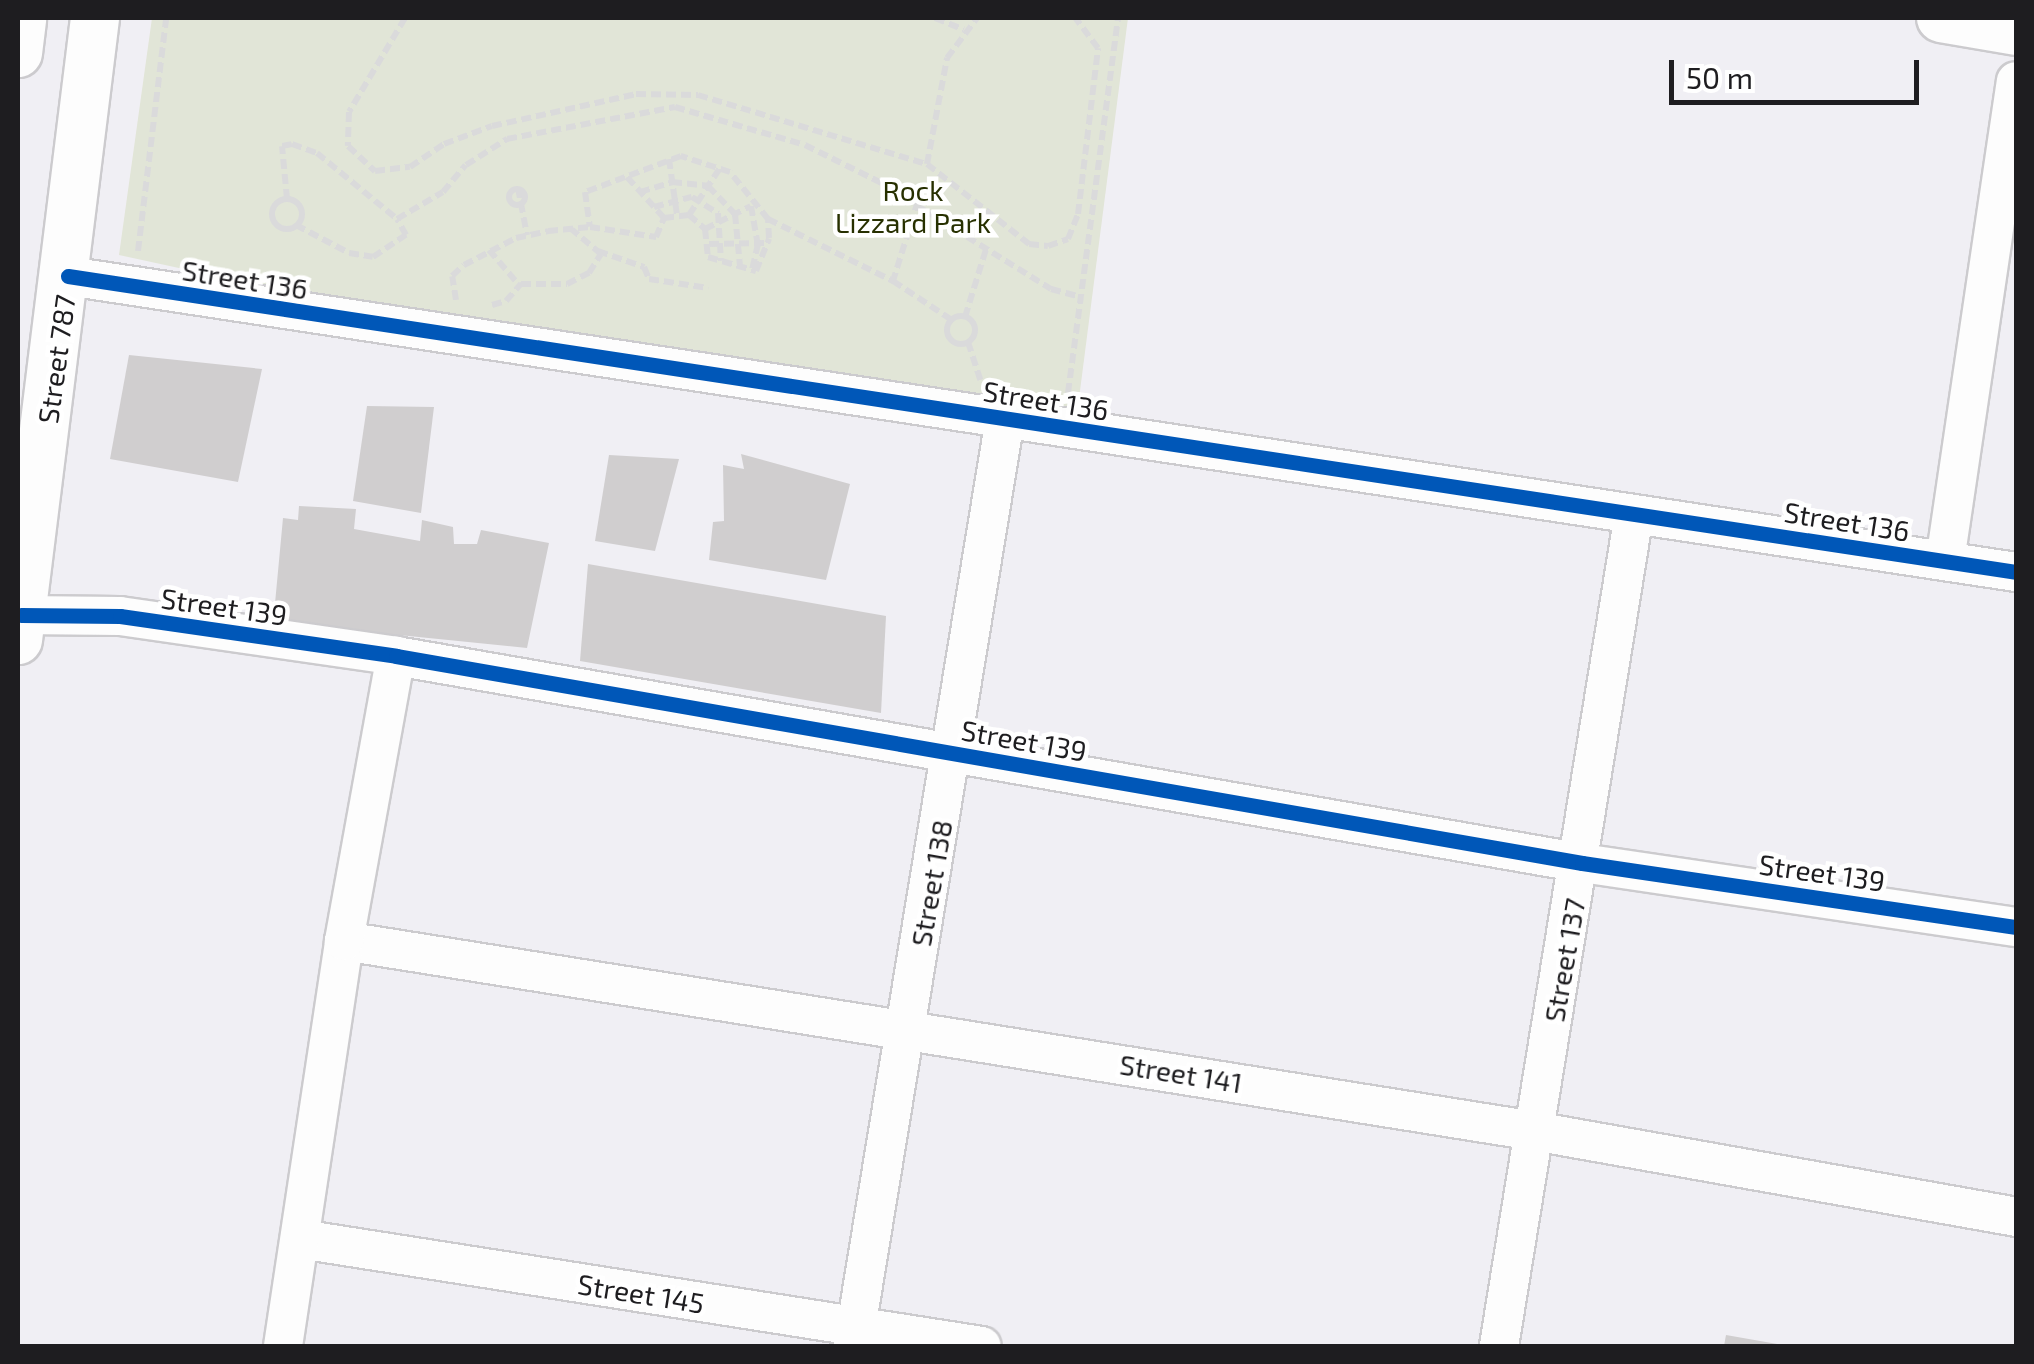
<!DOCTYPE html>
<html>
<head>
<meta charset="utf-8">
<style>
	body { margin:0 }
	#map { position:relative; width:2034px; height:1364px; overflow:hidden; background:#f0eff4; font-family:"Exo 2",sans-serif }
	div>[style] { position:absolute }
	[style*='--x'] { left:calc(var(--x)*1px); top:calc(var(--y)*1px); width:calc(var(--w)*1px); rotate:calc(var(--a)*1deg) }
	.green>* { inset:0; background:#e1e5d7 }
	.building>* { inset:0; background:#d0cecf }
	.path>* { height:6px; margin-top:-3px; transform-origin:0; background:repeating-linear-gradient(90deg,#dadadb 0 10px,transparent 0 15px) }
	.path>.ring { margin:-3px; padding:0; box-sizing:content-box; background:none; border:6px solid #dadadb; border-radius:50% }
	.roads { filter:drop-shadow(2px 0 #cccbce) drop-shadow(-2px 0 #cccbce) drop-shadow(0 2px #cccbce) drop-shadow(0 -2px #cccbce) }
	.minor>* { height:38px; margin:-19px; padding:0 19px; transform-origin:19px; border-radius:19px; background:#fdfdfd }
	.major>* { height:48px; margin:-24px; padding:0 24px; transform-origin:24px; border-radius:24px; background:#fdfdfd }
	.cycleway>* { height:15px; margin:-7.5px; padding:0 7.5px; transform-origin:7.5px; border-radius:7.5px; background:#0057b8 }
	span { translate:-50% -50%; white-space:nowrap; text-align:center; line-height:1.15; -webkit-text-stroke:9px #fff; paint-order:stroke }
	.park-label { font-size:28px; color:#273000 }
	.street-label { font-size:28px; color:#1e1d20 }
	.frame { position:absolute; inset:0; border:20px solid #1e1d20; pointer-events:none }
	.scale { position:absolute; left:1669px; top:60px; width:250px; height:45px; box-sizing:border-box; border:5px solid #1e1d20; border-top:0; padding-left:12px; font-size:30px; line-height:35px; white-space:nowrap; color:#1e1d20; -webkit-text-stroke:8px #fff; paint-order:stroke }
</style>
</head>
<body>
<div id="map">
	<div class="green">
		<div style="clip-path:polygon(152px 18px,1128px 18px,1076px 422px,330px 301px,119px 255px)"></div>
	</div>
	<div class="building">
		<div style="clip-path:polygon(129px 355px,262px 369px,238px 482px,110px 459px)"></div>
		<div style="clip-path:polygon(367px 406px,434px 407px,421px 513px,353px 501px)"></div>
		<div style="clip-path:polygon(741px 454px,850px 484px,826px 580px,709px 560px,713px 522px,724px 521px,723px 465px,744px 469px)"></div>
		<div style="clip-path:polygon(609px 455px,679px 459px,655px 551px,595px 541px)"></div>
		<div style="clip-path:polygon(299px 506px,356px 509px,354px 529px,420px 541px,422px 520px,453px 527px,454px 544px,477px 544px,481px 530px,549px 543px,527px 648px,300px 625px,274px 614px,283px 518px,298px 520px)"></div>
		<div style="clip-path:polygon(588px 564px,886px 616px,881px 713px,580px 661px)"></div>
		<div style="clip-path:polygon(1726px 1335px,1783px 1345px,1783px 1346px,1724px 1346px)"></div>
	</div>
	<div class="path">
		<div style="--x:405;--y:18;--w:109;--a:120.8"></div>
		<div style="--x:349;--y:112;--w:34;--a:92"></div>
		<div style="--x:348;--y:146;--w:37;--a:43"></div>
		<div style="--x:375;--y:171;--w:35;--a:-7"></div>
		<div style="--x:410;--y:167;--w:41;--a:-34.1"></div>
		<div style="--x:444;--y:144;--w:51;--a:-20.6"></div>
		<div style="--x:492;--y:126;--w:148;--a:-12.5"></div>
		<div style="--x:636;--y:94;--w:62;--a:0.9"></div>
		<div style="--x:698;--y:95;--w:239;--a:16.8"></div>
		<div style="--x:927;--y:164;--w:130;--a:38.1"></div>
		<div style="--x:1029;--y:244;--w:19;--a:6"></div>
		<div style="--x:1048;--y:246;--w:21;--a:-19"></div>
		<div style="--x:1068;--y:239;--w:27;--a:-68"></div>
		<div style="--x:1078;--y:214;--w:167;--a:-83.1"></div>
		<div style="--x:1098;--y:48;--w:38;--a:-127"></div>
		<div style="--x:935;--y:18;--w:31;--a:22"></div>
		<div style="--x:669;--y:159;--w:57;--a:81.9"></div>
		<div style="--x:927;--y:164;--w:108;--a:-79.3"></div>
		<div style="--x:947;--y:58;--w:50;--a:-53.1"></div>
		<div style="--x:627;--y:177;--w:55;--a:47.9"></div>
		<div style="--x:518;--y:188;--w:48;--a:79.2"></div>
		<div class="ring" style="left:509px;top:189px;width:10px;height:10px"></div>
		<div style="--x:640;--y:192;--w:34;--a:-17"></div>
		<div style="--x:672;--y:182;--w:36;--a:6"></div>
		<div style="--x:708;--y:186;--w:39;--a:46"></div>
		<div style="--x:735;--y:214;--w:52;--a:84.5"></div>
		<div style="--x:287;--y:199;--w:53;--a:-95.4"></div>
		<div style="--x:282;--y:146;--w:10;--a:-11"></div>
		<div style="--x:292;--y:144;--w:27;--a:20"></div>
		<div style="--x:317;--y:153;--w:104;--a:39.5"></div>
		<div class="ring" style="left:272px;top:199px;width:24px;height:24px"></div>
		<div style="--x:916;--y:205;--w:159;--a:31.9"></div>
		<div style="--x:1051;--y:289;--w:30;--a:15"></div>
		<div style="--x:751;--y:206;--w:39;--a:80"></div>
		<div style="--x:758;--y:244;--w:27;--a:103"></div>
		<div style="--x:654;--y:207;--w:39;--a:-15"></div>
		<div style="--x:692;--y:197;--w:31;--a:32"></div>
		<div style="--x:718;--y:213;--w:48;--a:86.4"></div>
		<div style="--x:689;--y:215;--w:56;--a:-56.6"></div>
		<div style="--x:768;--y:219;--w:140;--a:26.4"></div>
		<div style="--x:893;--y:281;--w:71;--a:33.5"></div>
		<div style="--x:296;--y:225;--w:60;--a:27.8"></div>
		<div style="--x:349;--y:253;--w:24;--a:9"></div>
		<div style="--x:373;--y:257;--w:40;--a:-34"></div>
		<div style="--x:406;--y:235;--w:18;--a:-119"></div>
		<div style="--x:397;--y:219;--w:53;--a:-30.4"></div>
		<div style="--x:443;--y:192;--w:35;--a:-50"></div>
		<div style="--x:466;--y:165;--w:49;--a:-32.4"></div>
		<div style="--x:507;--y:139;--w:171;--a:-10.8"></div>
		<div style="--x:675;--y:107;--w:135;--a:16.3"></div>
		<div style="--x:805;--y:145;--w:126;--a:26.4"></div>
		<div style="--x:918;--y:201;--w:84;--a:107.4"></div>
		<div style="--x:705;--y:229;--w:51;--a:-26.6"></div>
		<div style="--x:709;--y:244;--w:58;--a:-1"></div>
		<div style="--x:489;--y:250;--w:48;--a:49.3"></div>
		<div style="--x:138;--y:251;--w:235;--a:-83.1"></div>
		<div style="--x:598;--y:251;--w:49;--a:19.2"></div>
		<div style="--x:644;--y:267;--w:13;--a:67"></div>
		<div style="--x:649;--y:279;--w:60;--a:8.7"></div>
		<div style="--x:456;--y:300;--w:24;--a:-99"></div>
		<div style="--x:452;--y:276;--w:16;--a:-43"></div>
		<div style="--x:464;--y:265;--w:59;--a:-27.4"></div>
		<div style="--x:516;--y:238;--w:33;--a:-12"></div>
		<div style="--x:548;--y:231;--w:42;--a:-5.4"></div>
		<div style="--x:590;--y:227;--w:67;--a:8.6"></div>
		<div style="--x:656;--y:237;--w:21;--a:-67"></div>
		<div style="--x:664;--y:218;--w:25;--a:-7"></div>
		<div style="--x:689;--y:215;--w:21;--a:41"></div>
		<div style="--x:705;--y:229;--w:28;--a:84"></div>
		<div style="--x:708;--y:257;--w:50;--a:16.3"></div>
		<div style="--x:756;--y:271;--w:35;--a:-68"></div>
		<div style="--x:769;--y:238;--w:19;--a:-93"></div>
		<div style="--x:768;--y:219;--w:60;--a:-129"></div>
		<div style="--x:730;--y:172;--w:52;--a:-161.9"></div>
		<div style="--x:681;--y:156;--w:103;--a:159.4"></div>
		<div style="--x:585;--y:192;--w:35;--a:82"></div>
		<div style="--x:492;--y:305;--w:15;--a:-16"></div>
		<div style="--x:506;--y:301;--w:23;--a:-49"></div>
		<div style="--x:521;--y:284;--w:46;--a:0"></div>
		<div style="--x:567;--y:284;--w:25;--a:-27"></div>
		<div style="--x:589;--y:273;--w:22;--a:-58"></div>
		<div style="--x:601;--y:254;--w:38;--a:-140"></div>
		<div class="ring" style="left:947px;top:316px;width:22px;height:22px"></div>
		<div style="--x:965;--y:317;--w:74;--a:-72.8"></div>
		<div style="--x:968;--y:342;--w:40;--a:72"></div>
		<div style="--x:1068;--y:393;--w:378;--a:-82.4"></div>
	</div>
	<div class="roads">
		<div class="minor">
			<div style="--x:68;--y:276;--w:1970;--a:8.64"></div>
			<div style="--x:1945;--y:561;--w:485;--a:-81.6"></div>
			<div style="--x:21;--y:615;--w:99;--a:0.6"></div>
			<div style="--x:120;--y:616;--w:279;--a:8.2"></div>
			<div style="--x:396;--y:656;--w:1204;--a:9.9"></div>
			<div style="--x:1582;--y:863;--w:439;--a:8.4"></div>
			<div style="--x:344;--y:941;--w:1205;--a:9.07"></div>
			<div style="--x:1534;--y:1131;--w:490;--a:10.1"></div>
			<div style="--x:300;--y:1239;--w:690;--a:8.92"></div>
			<div style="--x:283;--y:1346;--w:410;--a:-81.4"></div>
			<div style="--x:344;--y:941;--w:290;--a:-79.7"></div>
			<div style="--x:853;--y:1346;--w:939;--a:-80.69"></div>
			<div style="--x:1499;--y:1346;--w:843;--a:-80.78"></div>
		</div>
		<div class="major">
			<div style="--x:1941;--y:18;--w:76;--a:9.8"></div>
			<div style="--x:18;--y:53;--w:35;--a:-83"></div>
			<div style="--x:18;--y:640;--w:627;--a:-82.94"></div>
		</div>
	</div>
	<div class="cycleway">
		<div style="--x:68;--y:276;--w:1970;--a:8.64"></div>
		<div style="--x:21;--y:615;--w:99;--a:0.6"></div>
		<div style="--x:120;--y:616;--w:279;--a:8.2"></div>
		<div style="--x:396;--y:656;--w:1204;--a:9.9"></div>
		<div style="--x:1582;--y:863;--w:439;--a:8.4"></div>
	</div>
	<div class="park-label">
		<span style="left:913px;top:206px">Rock<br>Lizzard Park</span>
	</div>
	<div class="street-label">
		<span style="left:245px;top:279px;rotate:9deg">Street 136</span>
		<span style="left:56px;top:359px;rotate:-82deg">Street 787</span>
		<span style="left:1046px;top:400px;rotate:9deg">Street 136</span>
		<span style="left:1847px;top:521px;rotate:9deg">Street 136</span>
		<span style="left:224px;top:606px;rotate:8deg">Street 139</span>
		<span style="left:1024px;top:740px;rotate:10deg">Street 139</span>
		<span style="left:1822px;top:872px;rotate:8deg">Street 139</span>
		<span style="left:931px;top:883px;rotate:-80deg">Street 138</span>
		<span style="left:1564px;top:960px;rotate:-80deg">Street 137</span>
		<span style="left:1181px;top:1073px;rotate:9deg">Street 141</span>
		<span style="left:641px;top:1293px;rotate:9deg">Street 145</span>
	</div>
	<div class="frame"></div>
	<div class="scale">50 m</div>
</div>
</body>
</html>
